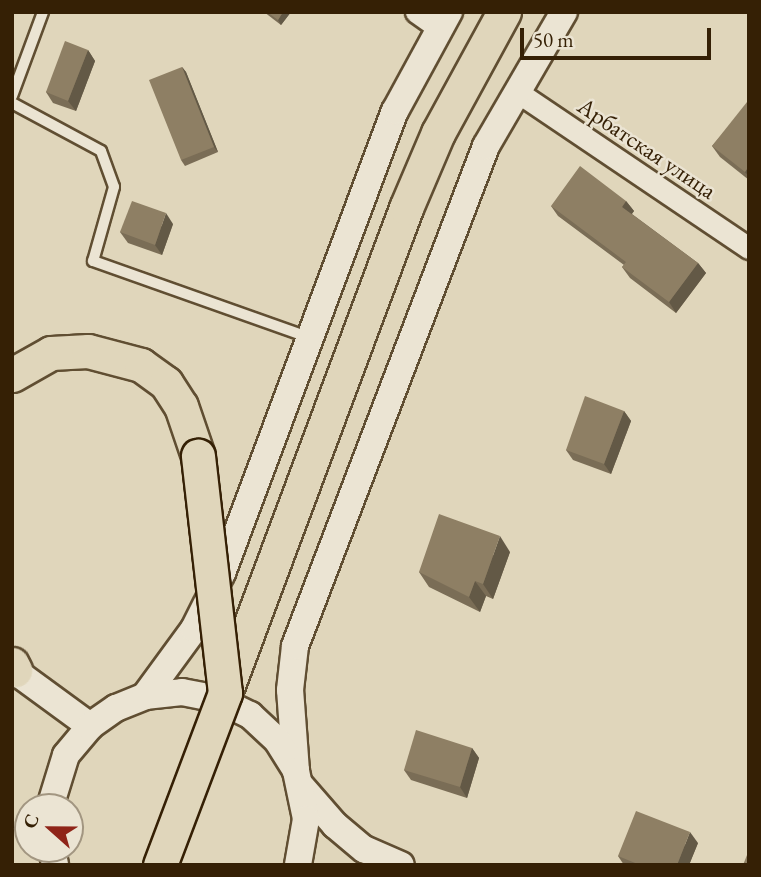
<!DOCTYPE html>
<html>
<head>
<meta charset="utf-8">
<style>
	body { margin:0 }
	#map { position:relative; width:761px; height:877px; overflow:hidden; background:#e0d6bb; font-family:"EB Garamond",serif }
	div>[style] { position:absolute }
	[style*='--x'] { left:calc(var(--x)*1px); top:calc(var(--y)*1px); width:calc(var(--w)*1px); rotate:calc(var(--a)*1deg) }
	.roads { filter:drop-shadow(2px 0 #604e32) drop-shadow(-2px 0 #604e32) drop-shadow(0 2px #604e32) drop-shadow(0 -2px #604e32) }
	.service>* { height:10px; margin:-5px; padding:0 5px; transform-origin:5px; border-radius:5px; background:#ebe4d3 }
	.minor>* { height:21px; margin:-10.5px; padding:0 10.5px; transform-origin:10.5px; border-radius:10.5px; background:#ebe4d3 }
	.tertiary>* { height:26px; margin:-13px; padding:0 13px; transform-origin:13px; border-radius:13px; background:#ebe4d3 }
	.primary>* { height:33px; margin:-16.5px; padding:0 16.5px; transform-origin:16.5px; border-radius:16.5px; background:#e0d6bb }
	.bridges { filter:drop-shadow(2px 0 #352005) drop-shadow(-2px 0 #352005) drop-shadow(0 2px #352005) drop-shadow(0 -2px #352005) }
	.primary-bridge>* { height:33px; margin:-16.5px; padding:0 16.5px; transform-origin:16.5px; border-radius:16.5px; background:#e0d6bb }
	.wall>* { inset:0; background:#7a6d56 }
	.shaded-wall>* { inset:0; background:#635946 }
	.building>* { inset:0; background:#8e7f64 }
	span { translate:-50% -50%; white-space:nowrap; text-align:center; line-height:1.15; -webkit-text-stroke:5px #ebe4d3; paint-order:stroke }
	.street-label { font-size:24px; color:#352005 }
	.frame { position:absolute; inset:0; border:14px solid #352005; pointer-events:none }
	.north { position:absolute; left:14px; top:793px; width:70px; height:70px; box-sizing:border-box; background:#ebe4d3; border:2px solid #a29681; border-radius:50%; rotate:291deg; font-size:19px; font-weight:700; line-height:28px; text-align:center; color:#352005 }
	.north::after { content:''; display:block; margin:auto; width:24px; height:32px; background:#8f2418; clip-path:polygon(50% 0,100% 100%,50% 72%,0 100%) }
	.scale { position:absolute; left:520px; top:28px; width:191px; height:32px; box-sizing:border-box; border:4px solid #352005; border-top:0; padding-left:9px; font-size:21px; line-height:24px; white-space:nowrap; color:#352005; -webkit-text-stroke:5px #ebe4d3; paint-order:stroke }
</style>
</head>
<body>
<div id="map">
	<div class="roads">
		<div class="service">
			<div style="--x:12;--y:96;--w:90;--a:-69.7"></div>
			<div style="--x:12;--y:103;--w:101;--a:28.3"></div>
			<div style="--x:101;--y:151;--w:38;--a:70"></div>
			<div style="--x:114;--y:187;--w:77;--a:105.8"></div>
			<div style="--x:93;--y:261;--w:228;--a:19.5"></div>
		</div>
		<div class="minor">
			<div style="--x:416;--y:12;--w:28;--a:35"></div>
			<div style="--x:516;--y:91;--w:281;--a:34"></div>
		</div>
		<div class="tertiary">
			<div style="--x:12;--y:669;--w:97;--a:36.2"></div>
			<div style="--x:145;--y:696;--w:83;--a:-53.8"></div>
			<div style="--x:194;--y:629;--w:63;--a:-63.4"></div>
			<div style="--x:222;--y:573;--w:493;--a:-69.5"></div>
			<div style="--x:395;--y:111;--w:113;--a:-61.4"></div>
			<div style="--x:296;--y:771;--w:81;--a:-94.2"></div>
			<div style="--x:290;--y:690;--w:44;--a:-83.5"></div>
			<div style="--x:295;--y:646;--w:535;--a:-69.09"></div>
			<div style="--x:486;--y:146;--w:155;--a:-59.8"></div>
			<div style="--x:301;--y:786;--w:52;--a:48.9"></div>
			<div style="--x:335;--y:825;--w:38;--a:40"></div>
			<div style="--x:364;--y:849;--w:40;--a:23.4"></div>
			<div style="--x:50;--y:807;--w:54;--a:-72.9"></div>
			<div style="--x:66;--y:755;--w:38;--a:-50"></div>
			<div style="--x:90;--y:726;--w:32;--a:-35"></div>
			<div style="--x:116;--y:708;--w:31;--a:-22"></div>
			<div style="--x:145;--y:696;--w:37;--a:-6"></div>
			<div style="--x:182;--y:692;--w:36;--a:11"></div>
			<div style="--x:217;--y:699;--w:37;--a:26"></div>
			<div style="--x:250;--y:715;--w:37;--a:43"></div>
			<div style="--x:277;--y:740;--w:36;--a:58"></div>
			<div style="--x:296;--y:771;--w:49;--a:78.2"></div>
			<div style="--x:306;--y:819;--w:47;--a:99.9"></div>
			<div style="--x:52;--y:849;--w:16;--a:79"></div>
		</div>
		<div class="primary">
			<div style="--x:12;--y:375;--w:45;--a:-29.4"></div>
			<div style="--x:51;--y:353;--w:37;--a:-3"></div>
			<div style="--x:88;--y:351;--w:55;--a:14.8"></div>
			<div style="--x:141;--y:365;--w:31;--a:36"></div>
			<div style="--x:166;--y:383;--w:27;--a:57"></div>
			<div style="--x:181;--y:406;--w:53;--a:71.2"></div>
			<div style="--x:12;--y:664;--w:7;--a:63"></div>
			<div style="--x:225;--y:693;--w:518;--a:-69.53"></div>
			<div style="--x:406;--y:208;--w:82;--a:-66.9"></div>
			<div style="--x:438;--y:133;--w:138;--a:-61.4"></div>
		</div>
	</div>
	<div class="bridges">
		<div class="primary-bridge">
			<div style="--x:160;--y:865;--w:184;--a:-69.3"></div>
			<div style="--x:225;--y:693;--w:239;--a:-96.5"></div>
		</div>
	</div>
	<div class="wall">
		<div style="clip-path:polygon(264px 12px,291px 12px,281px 25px)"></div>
		<div style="clip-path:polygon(88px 50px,95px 61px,76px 111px,53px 103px,46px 92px)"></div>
		<div style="clip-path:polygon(182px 67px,186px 72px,218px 152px,185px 166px,181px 160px)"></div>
		<div style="clip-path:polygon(749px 103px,749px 180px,720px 157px,712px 146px)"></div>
		<div style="clip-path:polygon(626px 201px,634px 211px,632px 214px,698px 263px,706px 273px,676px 313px,630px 278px,622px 267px,624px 265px,558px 216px,551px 206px)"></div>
		<div style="clip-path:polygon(173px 224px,162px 255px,128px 243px,120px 232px)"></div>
		<div style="clip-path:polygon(624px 411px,631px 421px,611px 474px,573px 460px,566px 450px)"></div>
		<div style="clip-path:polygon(510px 552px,493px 599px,486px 596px,480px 612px,429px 587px,419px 572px)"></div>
		<div style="clip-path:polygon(472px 748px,479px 758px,467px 798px,411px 780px,404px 770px)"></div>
		<div style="clip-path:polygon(698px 843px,689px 865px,624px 865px,618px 856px)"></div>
	</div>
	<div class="shaded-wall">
		<div style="clip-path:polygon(283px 12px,291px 12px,281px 25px,278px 20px)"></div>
		<div style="clip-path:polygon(88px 50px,95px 61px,76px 111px,68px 101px)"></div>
		<div style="clip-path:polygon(182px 67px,186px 72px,218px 152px,214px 147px)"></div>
		<div style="clip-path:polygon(749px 166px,749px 177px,745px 172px)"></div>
		<div style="clip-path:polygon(626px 201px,634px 211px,629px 217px,622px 207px)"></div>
		<div style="clip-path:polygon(166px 213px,173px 224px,162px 255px,155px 245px)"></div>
		<div style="clip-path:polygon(698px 263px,706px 273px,676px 313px,669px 302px)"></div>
		<div style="clip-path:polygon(624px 411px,631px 421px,611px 474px,604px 464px)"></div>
		<div style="clip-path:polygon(500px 536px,510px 552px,493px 599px,483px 584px)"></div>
		<div style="clip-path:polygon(475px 581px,486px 596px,480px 612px,469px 597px)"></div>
		<div style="clip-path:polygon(472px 748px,479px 758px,467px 798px,460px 787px)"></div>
		<div style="clip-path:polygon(690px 832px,698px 843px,689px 865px,677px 865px)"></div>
	</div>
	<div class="building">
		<div style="clip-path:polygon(267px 12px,283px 12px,278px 20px)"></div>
		<div style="clip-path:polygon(65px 41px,88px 50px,68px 101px,46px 92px)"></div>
		<div style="clip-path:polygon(182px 67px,214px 147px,181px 160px,149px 80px)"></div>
		<div style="clip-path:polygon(747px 102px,749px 103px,749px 166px,745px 172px,712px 146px)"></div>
		<div style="clip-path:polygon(580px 166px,626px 201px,622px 207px,698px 263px,669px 302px,622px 267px,626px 262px,551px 206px)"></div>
		<div style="clip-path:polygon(132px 201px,166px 213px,155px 245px,120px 232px)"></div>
		<div style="clip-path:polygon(585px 396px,624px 411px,604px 464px,566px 450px)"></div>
		<div style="clip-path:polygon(439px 514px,500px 536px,483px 584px,475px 581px,469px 597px,419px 572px)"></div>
		<div style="clip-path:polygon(416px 730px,472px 748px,460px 787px,404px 770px)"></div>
		<div style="clip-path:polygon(636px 811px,690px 832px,677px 865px,640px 865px,618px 856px)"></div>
		<div style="clip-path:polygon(749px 850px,749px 865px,743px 865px)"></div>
	</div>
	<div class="street-label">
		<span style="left:647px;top:148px;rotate:34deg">Арбатская улица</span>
	</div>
	<div class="frame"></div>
	<div class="north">С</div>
	<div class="scale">50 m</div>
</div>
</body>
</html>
